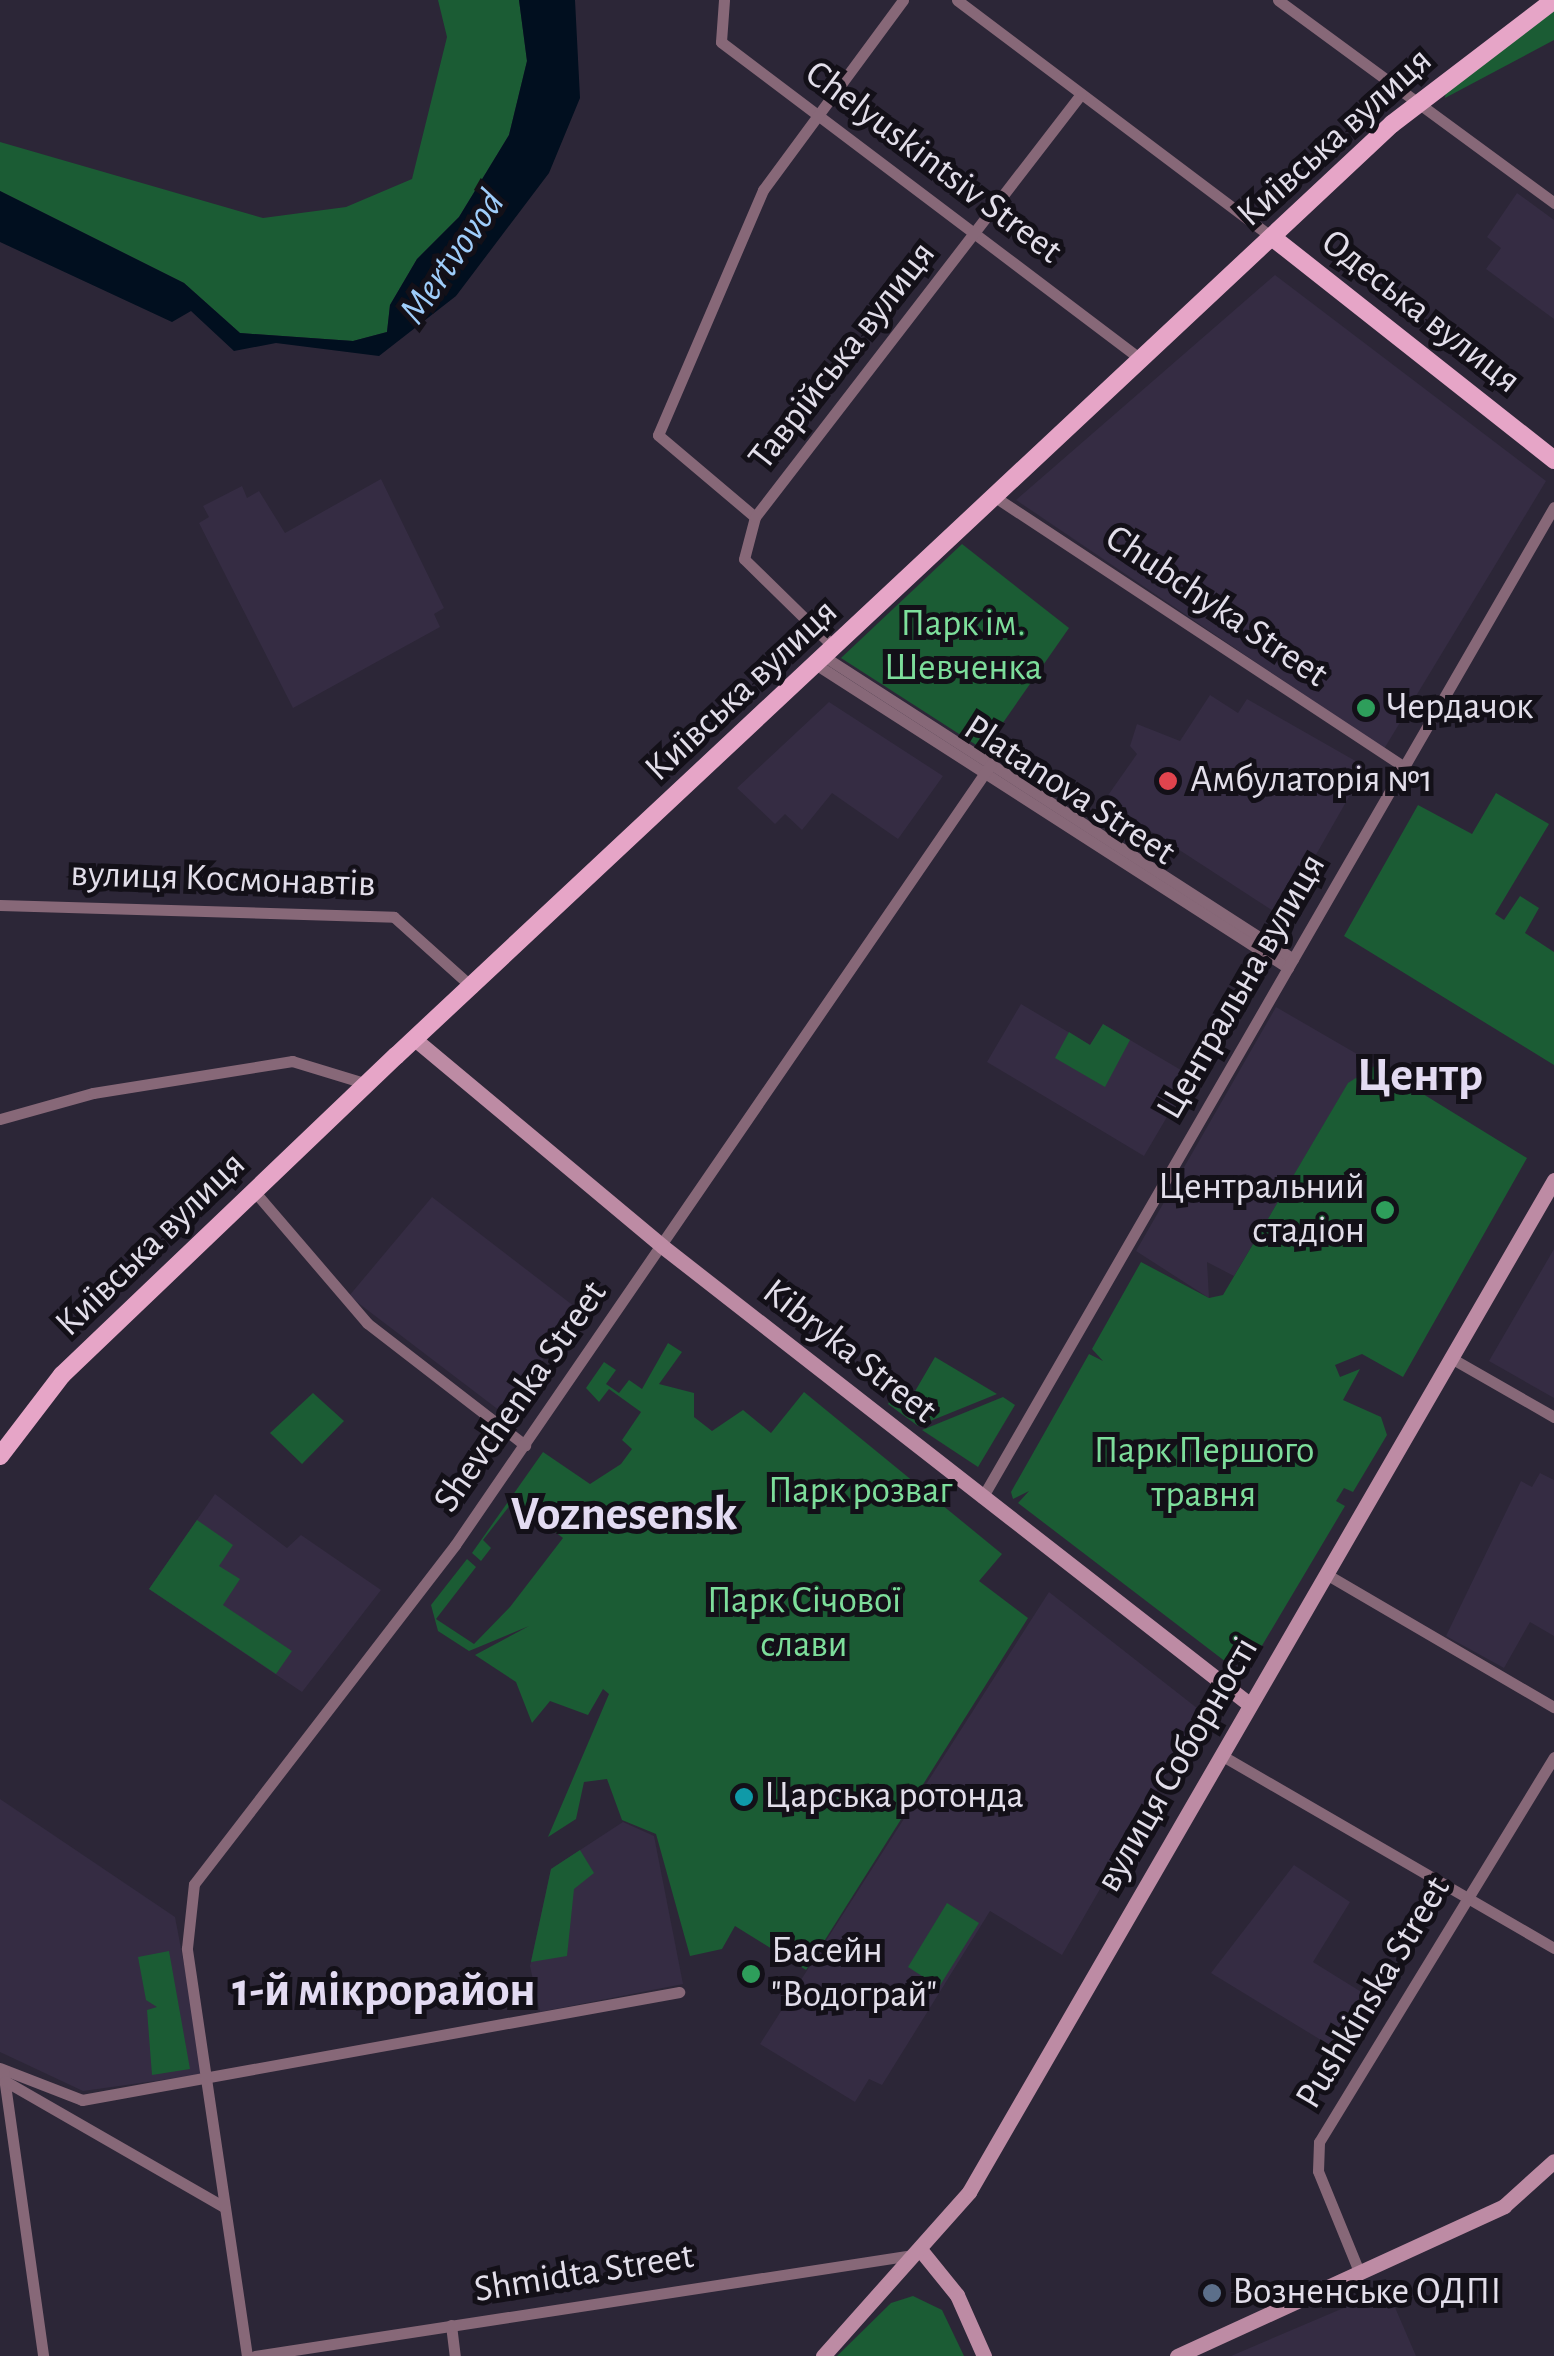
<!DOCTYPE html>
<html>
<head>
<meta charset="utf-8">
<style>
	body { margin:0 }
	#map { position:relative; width:1554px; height:2356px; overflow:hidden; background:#2c2637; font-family:"Alegreya Sans",sans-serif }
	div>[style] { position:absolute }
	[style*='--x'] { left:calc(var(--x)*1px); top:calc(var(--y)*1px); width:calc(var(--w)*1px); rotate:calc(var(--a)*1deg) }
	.built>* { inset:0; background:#352c43 }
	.green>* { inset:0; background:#1b5c34 }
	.water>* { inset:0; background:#010f1f }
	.minor>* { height:11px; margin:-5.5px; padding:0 5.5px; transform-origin:5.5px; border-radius:5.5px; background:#876878 }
	.secondary>* { height:15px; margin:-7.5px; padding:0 7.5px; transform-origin:7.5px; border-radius:7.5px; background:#bd8ba4 }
	.primary>* { height:18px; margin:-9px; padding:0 9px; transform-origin:9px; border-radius:9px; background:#e6a5c7 }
	.dots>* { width:28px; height:28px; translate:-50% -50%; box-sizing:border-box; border:5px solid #131018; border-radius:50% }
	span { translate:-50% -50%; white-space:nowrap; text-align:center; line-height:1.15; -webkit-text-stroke:10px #131018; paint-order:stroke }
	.street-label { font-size:38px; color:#e2deea }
	.park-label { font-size:38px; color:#7dde9b }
	.poi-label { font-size:38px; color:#e2deea }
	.left { translate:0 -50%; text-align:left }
	.right { translate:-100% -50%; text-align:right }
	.water-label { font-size:40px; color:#9fcdfa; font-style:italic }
	.district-label { font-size:48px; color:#e3dbf2; font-weight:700 }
</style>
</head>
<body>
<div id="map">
	<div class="built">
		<div style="clip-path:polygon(1517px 193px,1554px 220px,1554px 319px,1486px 269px,1501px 248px,1487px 237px)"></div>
		<div style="clip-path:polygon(1275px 275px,1546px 481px,1384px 749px,1016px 500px)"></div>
		<div style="clip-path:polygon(381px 479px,444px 608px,434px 614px,440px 627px,293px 708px,199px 523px,209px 517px,203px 506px,242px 486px,247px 498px,259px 491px,285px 533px)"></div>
		<div style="clip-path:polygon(1210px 695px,1238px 713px,1247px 699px,1366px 767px,1281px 916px,1104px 801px,1137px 754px,1130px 746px,1137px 724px,1180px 741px)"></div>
		<div style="clip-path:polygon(829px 702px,943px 776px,898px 839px,832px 793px,802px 830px,785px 814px,775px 824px,737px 788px)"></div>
		<div style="clip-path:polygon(1021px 1004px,1090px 1045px,1103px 1024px,1191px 1076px,1144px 1156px,987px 1062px)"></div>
		<div style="clip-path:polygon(1276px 1007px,1376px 1065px,1348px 1084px,1234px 1276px,1207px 1262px,1209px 1298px,1136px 1251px)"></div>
		<div style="clip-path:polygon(432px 1197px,579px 1310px,504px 1414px,349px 1296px)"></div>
		<div style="clip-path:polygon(1554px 1249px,1554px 1398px,1489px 1361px)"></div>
		<div style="clip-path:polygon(1540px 1473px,1554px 1480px,1554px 1636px,1530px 1622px,1504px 1668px,1446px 1636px,1521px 1481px,1532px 1487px)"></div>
		<div style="clip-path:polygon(215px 1494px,287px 1548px,301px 1535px,381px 1590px,302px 1692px,149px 1589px)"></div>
		<div style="clip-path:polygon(1049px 1592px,1202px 1712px,1062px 1955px,990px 1911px,882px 2085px,869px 2079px,855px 2102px,760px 2044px)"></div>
		<div style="clip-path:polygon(0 1799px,175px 1917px,205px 2074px,83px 2091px,0 2052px)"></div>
		<div style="clip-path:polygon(623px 1822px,654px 1836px,683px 1984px,540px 2012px,530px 1966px,551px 1869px)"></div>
		<div style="clip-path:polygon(1294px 1865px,1350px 1902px,1313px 1962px,1371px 1998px,1339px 2051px,1211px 1973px)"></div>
		<div style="clip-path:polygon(1387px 2289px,1416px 2356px,1231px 2356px,1360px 2301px)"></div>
	</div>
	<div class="green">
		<div style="clip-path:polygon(438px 0,519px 0,527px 61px,509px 135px,459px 217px,417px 259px,390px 305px,387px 332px,353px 341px,240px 333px,184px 283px,0 191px,0 142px,263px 218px,346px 207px,412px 179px,447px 37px)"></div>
		<div style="clip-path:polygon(1554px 6px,1554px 40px,1445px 98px,1446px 90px)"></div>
		<div style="clip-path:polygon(962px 544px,1069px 628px,984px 750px,841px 658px)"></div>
		<div style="clip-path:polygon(1496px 793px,1549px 824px,1495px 914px,1504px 920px,1520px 896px,1539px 908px,1525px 933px,1554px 952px,1554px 1065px,1344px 936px,1418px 805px,1472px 834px)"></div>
		<div style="clip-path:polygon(1103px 1024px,1130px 1040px,1105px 1087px,1055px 1058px,1069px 1032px,1090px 1045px)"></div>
		<div style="clip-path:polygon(1376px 1065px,1527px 1158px,1403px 1377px,1362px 1354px,1335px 1365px,1340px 1377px,1360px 1369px,1343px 1400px,1381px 1417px,1387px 1435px,1353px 1492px,1344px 1488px,1336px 1501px,1345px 1506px,1260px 1649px,1226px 1662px,1018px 1503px,1029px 1491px,1013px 1499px,1011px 1492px,1089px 1354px,1103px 1361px,1092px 1349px,1141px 1262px,1209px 1298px,1223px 1295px,1348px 1083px)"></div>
		<div style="clip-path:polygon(668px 1343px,682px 1352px,659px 1384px,694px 1393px,694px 1417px,712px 1431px,743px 1410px,771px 1433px,804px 1392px,1002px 1554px,979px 1581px,1028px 1618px,806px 1970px,735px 1926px,722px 1949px,690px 1956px,656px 1834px,622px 1820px,607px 1779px,584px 1782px,576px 1819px,548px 1837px,609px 1694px,603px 1689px,588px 1715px,550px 1701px,532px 1723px,516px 1682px,475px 1655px,529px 1626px,469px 1651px,438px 1631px,431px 1605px,467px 1559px,476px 1567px,436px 1619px,474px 1644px,510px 1607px,563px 1538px,514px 1500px,483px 1540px,491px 1548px,481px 1561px,472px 1553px,543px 1452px,590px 1484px,621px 1464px,632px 1449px,622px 1440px,641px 1412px,609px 1389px,599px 1402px,586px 1388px,604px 1362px,616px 1370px,606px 1384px,619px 1393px,629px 1380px,642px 1389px)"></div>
		<div style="clip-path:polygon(935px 1357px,997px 1394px,918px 1426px,888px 1404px,899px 1385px,914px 1393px)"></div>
		<div style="clip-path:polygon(313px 1393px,344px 1421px,302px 1464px,270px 1433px)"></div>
		<div style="clip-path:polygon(1003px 1397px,1015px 1405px,978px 1467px,922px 1430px)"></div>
		<div style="clip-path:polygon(197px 1520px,233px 1545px,219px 1566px,240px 1579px,223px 1605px,292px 1651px,276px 1674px,149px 1589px)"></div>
		<div style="clip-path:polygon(580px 1850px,594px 1873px,574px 1889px,567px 1956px,531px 1962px,551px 1869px)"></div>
		<div style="clip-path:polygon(947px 1903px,979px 1923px,939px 1987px,908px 1967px)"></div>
		<div style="clip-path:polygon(169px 1951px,190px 2069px,152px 2075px,147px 2010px,157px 2007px,146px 2000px,138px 1957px)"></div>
		<div style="clip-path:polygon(913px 2296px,942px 2310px,964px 2356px,837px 2356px,891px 2303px)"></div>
	</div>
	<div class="water">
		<div style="clip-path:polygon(519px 0,575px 0,580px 98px,549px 173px,456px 296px,379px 356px,276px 343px,234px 351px,191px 311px,172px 322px,0 242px,0 191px,184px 283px,240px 333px,353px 341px,387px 332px,390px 305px,417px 259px,459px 217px,509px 135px,527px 61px)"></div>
	</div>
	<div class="minor">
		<div style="--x:724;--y:0;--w:42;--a:94.1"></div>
		<div style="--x:721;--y:42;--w:528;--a:37.07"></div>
		<div style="--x:957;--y:0;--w:394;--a:37"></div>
		<div style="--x:1278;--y:0;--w:343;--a:36.3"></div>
		<div style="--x:995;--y:497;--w:490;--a:33.4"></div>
		<div style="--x:755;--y:517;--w:127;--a:-139.8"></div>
		<div style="--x:658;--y:435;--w:267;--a:-66.8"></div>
		<div style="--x:763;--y:190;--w:236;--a:-53.6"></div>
		<div style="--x:835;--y:648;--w:127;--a:-135.6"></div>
		<div style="--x:744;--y:559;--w:43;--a:-75.3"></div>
		<div style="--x:755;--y:517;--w:534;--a:-52.38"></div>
		<div style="--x:825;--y:657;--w:557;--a:32.83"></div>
		<div style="--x:817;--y:665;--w:560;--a:32.75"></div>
		<div style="--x:0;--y:905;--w:394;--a:1.7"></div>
		<div style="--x:394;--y:917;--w:106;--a:41.9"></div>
		<div style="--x:0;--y:1119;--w:97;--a:-15.6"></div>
		<div style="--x:93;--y:1093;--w:202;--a:-9.1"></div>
		<div style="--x:292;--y:1061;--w:78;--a:17"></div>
		<div style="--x:254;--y:1191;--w:174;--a:49.4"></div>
		<div style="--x:367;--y:1323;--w:200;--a:37.7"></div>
		<div style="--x:1451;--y:1358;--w:119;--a:29.8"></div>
		<div style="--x:982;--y:1498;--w:1144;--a:-60.01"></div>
		<div style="--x:1326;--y:1574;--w:264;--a:30.3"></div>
		<div style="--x:1221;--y:1755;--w:385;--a:30.1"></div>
		<div style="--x:0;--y:2068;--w:88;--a:21.3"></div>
		<div style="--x:82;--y:2100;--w:607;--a:-10.25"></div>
		<div style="--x:3;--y:2070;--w:289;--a:82"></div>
		<div style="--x:5;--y:2081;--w:253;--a:29.9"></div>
		<div style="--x:1360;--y:2274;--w:111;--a:-112.2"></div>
		<div style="--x:1318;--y:2171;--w:29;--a:-88"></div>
		<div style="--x:1319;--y:2142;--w:451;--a:-58.6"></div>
		<div style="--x:451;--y:2325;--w:31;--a:83"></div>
		<div style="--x:247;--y:2356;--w:412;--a:-98.4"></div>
		<div style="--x:187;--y:1948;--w:64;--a:-83.8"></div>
		<div style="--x:194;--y:1884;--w:428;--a:-52.4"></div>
		<div style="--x:455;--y:1545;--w:947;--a:-55.54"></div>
		<div style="--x:255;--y:2356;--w:666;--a:-8.73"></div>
	</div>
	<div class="secondary">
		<div style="--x:417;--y:1041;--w:319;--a:39.9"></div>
		<div style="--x:662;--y:1246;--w:745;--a:37.96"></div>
		<div style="--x:923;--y:2253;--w:54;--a:51"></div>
		<div style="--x:957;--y:2295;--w:67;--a:66.1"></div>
		<div style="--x:823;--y:2356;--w:220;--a:-48.3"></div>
		<div style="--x:969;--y:2192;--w:1169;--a:-59.97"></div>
		<div style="--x:1177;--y:2356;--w:360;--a:-24.6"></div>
		<div style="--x:1504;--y:2206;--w:67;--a:-42"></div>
	</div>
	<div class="primary">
		<div style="--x:1272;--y:237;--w:360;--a:38.3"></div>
		<div style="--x:0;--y:1456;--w:102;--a:-52.6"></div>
		<div style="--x:62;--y:1375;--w:462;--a:-43.7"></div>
		<div style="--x:396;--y:1056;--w:1364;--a:-43.1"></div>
		<div style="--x:1392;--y:124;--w:204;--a:-37.4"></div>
	</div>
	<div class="dots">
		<div style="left:1366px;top:708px;background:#2e9e5b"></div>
		<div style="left:1168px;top:781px;background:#e0444e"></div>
		<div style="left:1385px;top:1210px;background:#2e9e5b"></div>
		<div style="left:744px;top:1797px;background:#0f9aa8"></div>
		<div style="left:751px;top:1974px;background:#2e9e5b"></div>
		<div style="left:1212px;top:2293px;background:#5c6f8a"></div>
	</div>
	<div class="street-label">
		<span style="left:1335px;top:138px;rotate:-42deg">Київська вулиця</span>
		<span style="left:933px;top:163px;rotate:37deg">Chelyuskintsiv Street</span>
		<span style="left:1420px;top:312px;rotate:38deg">Одеська вулиця</span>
		<span style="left:843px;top:356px;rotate:-52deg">Таврійська вулиця</span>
		<span style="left:1216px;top:607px;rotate:34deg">Chubchyka Street</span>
		<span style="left:742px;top:691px;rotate:-43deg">Київська вулиця</span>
		<span style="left:1069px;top:791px;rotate:33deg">Platanova Street</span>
		<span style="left:223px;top:880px;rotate:2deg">вулиця Космонавтів</span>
		<span style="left:1242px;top:987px;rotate:-60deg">Центральна вулиця</span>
		<span style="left:151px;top:1245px;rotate:-44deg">Київська вулиця</span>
		<span style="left:849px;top:1352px;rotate:38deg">Kibryka Street</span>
		<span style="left:521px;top:1397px;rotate:-55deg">Shevchenka Street</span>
		<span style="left:1178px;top:1765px;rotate:-60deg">вулиця Соборності</span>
		<span style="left:1374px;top:1993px;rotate:-59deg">Pushkinska Street</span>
		<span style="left:584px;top:2274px;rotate:-9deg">Shmidta Street</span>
	</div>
	<div class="park-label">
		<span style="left:963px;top:647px">Парк ім.<br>Шевченка</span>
		<span style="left:1204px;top:1474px">Парк Першого<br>травня</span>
		<span style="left:860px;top:1492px">Парк розваг</span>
		<span style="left:804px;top:1624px">Парк Січової<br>слави</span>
	</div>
	<div class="poi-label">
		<span class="left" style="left:1386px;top:708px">Чердачок</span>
		<span class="left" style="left:1190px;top:781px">Амбулаторія №1</span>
		<span class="right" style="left:1365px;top:1210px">Центральний<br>стадіон</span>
		<span class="left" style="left:764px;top:1797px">Царська ротонда</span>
		<span class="left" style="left:771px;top:1974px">Басейн<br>"Водограй"</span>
		<span class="left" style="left:1232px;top:2293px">Возненське ОДПІ</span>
	</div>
	<div class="water-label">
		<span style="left:452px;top:257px;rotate:-55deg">Mertvovod</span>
	</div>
	<div class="district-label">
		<span style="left:1420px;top:1077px">Центр</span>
		<span style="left:624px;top:1516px">Voznesensk</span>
		<span style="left:384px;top:1992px">1-й мікрорайон</span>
	</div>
</div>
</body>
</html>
